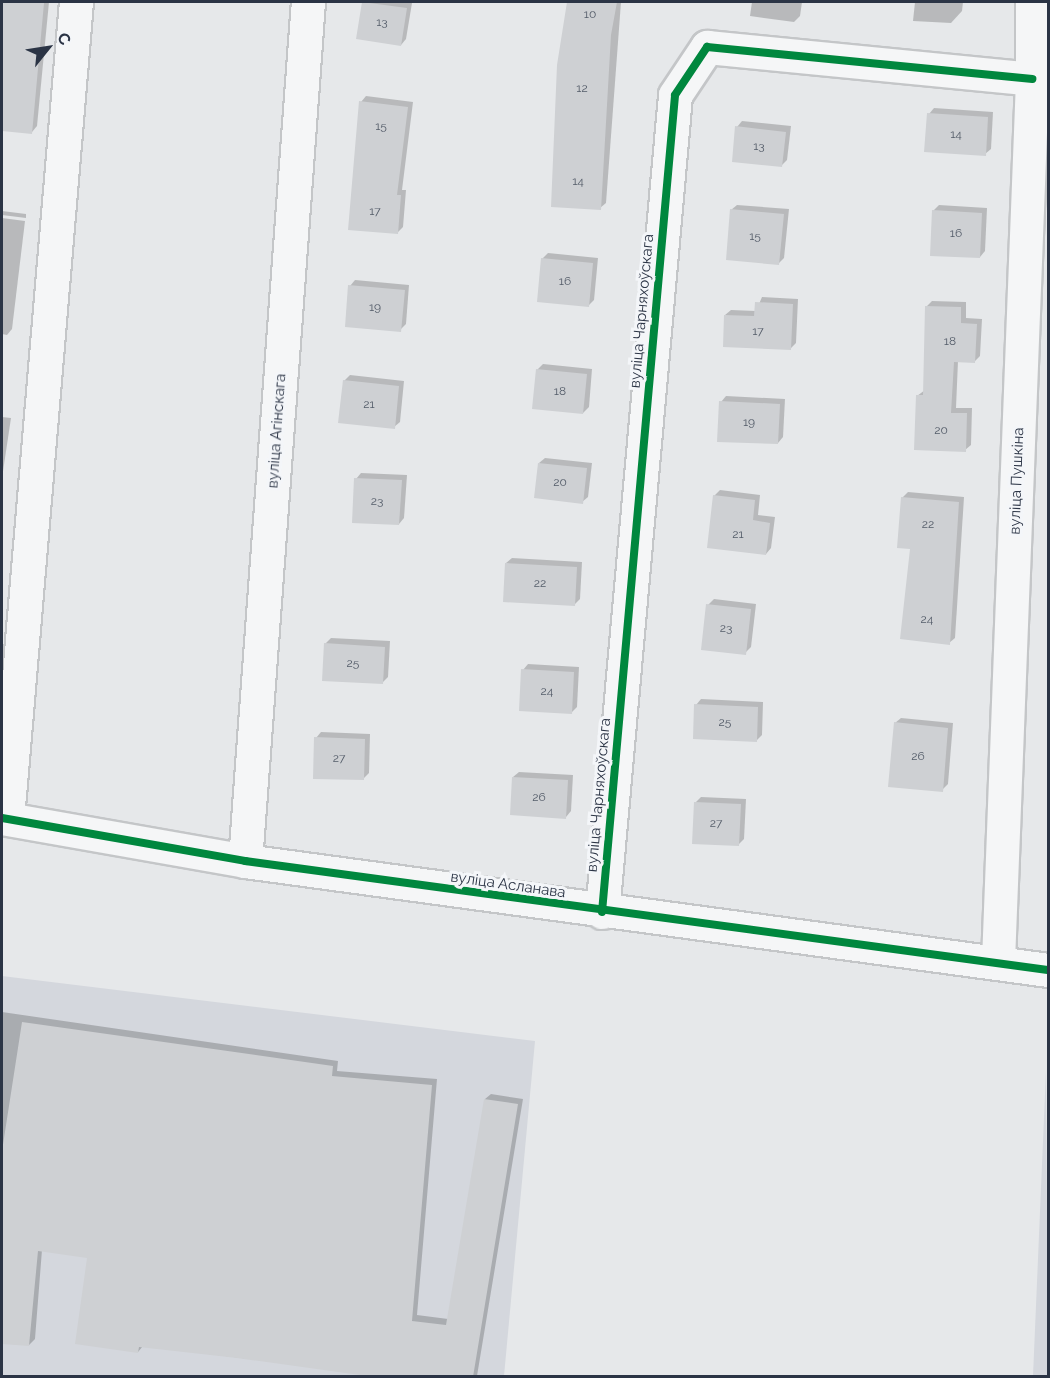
<!DOCTYPE html>
<html>
<head>
<meta charset="utf-8">
<style>
	body { margin:0 }
	#map { position:relative; width:1050px; height:1378px; overflow:hidden; background:#e6e8ea; font-family:Raleway,sans-serif }
	div>[style] { position:absolute }
	[style*='--x'] { left:calc(var(--x)*1px); top:calc(var(--y)*1px); width:calc(var(--w)*1px); rotate:calc(var(--a)*1deg) }
	.built>* { inset:0; background:#d4d7dd }
	.shadow>* { inset:0; background:#0003 }
	.building>* { inset:0; background:#ced0d3 }
	.roads { filter:drop-shadow(2px 0 #c4c6c8) drop-shadow(-2px 0 #c4c6c8) drop-shadow(0 2px #c4c6c8) drop-shadow(0 -2px #c4c6c8) }
	.minor>* { height:33px; margin:-16.5px; padding:0 16.5px; transform-origin:16.5px; border-radius:16.5px; background:#f5f6f7 }
	.cycleway>* { height:8px; margin:-4px; padding:0 4px; transform-origin:4px; border-radius:4px; background:#00873e }
	span { translate:-50% -50%; white-space:nowrap; text-align:center; line-height:1.15; -webkit-text-stroke:6px #f4f6f9; paint-order:stroke }
	.number-label { font-size:12px; color:#545c69 }
	.number-label span { -webkit-text-stroke-width:0 }
	.street-label { font-size:15px; color:#2b3445 }
	.frame { position:absolute; inset:0; border:3px solid #2b3445; pointer-events:none }
	.north { position:absolute; left:18px; top:18px; width:60px; height:60px; -webkit-text-stroke:4px #f4f6f9; paint-order:stroke; rotate:60deg; font-size:16px; font-weight:700; line-height:24px; text-align:center; color:#2b3445 }
	.north::after { content:''; display:block; margin:auto; width:21px; height:27px; background:#2b3445; clip-path:polygon(50% 0,100% 100%,50% 72%,0 100%) }
</style>
</head>
<body>
<div id="map">
	<div class="built">
		<div style="clip-path:polygon(2px 976px,535px 1041px,504px 1376px,2px 1376px)"></div>
		<div style="clip-path:polygon(1046px 1071px,1048px 1376px,1033px 1376px)"></div>
	</div>
	<div class="shadow">
		<div style="clip-path:polygon(2px 2px,49px 2px,37px 126px,32px 132px,2px 129px)"></div>
		<div style="clip-path:polygon(363px 2px,412px 3px,406px 39px,401px 45px,357px 38px)"></div>
		<div style="clip-path:polygon(568px 2px,621px 2px,606px 203px,600px 208px,559px 65px)"></div>
		<div style="clip-path:polygon(752px 2px,802px 2px,800px 16px,794px 22px,750px 16px)"></div>
		<div style="clip-path:polygon(915px 2px,963px 2px,962px 11px,951px 23px,913px 21px)"></div>
		<div style="clip-path:polygon(366px 96px,413px 102px,402px 190px,406px 190px,403px 227px,397px 233px,361px 102px)"></div>
		<div style="clip-path:polygon(934px 108px,993px 112px,991px 149px,985px 154px,929px 114px)"></div>
		<div style="clip-path:polygon(742px 121px,791px 126px,787px 160px,782px 165px,737px 127px)"></div>
		<div style="clip-path:polygon(737px 205px,789px 209px,784px 258px,779px 263px,731px 210px)"></div>
		<div style="clip-path:polygon(939px 205px,987px 208px,985px 251px,980px 257px,933px 211px)"></div>
		<div style="clip-path:polygon(2px 211px,26px 214px,26px 218px,2px 215px)"></div>
		<div style="clip-path:polygon(2px 218px,25px 221px,12px 329px,7px 335px,2px 334px)"></div>
		<div style="clip-path:polygon(548px 253px,598px 258px,594px 300px,589px 305px,542px 259px)"></div>
		<div style="clip-path:polygon(355px 280px,409px 285px,406px 324px,400px 330px,350px 286px)"></div>
		<div style="clip-path:polygon(762px 297px,798px 299px,796px 343px,791px 348px,725px 315px,731px 310px,756px 311px)"></div>
		<div style="clip-path:polygon(932px 301px,966px 302px,966px 318px,982px 319px,980px 356px,975px 361px,958px 361px,956px 408px,972px 408px,971px 445px,965px 450px,917px 396px,925px 390px,927px 306px)"></div>
		<div style="clip-path:polygon(543px 364px,592px 369px,589px 407px,583px 413px,537px 370px)"></div>
		<div style="clip-path:polygon(350px 375px,404px 381px,400px 422px,394px 427px,344px 381px)"></div>
		<div style="clip-path:polygon(726px 396px,785px 399px,783px 437px,778px 443px,721px 402px)"></div>
		<div style="clip-path:polygon(2px 417px,11px 418px,2px 478px)"></div>
		<div style="clip-path:polygon(545px 458px,592px 463px,588px 497px,582px 502px,539px 463px)"></div>
		<div style="clip-path:polygon(361px 473px,407px 475px,404px 518px,399px 524px,356px 479px)"></div>
		<div style="clip-path:polygon(720px 490px,760px 495px,758px 515px,775px 517px,771px 548px,766px 554px,714px 496px)"></div>
		<div style="clip-path:polygon(908px 492px,964px 497px,955px 638px,949px 643px,912px 548px,902px 498px)"></div>
		<div style="clip-path:polygon(512px 558px,582px 562px,580px 599px,574px 605px,506px 563px)"></div>
		<div style="clip-path:polygon(714px 599px,756px 604px,751px 647px,745px 653px,708px 605px)"></div>
		<div style="clip-path:polygon(331px 638px,390px 641px,388px 677px,382px 683px,325px 644px)"></div>
		<div style="clip-path:polygon(528px 664px,579px 667px,577px 707px,571px 713px,523px 670px)"></div>
		<div style="clip-path:polygon(701px 699px,763px 702px,762px 735px,756px 741px,696px 705px)"></div>
		<div style="clip-path:polygon(901px 718px,953px 723px,948px 784px,942px 790px,895px 723px)"></div>
		<div style="clip-path:polygon(321px 732px,370px 734px,369px 773px,363px 779px,316px 738px)"></div>
		<div style="clip-path:polygon(519px 772px,573px 775px,571px 811px,566px 817px,513px 777px)"></div>
		<div style="clip-path:polygon(701px 797px,746px 799px,744px 839px,738px 845px,695px 803px)"></div>
		<div style="clip-path:polygon(2px 1012px,338px 1061px,337px 1071px,437px 1079px,417px 1315px,448px 1319px,485px 1099px,491px 1094px,523px 1099px,477px 1376px,390px 1376px,143px 1346px,138px 1352px,89px 1257px,42px 1250px,35px 1339px,29px 1345px,2px 1342px)"></div>
	</div>
	<div class="building">
		<div style="clip-path:polygon(2px 2px,44px 3px,32px 134px,2px 131px)"></div>
		<div style="clip-path:polygon(362px 2px,407px 8px,401px 46px,356px 39px)"></div>
		<div style="clip-path:polygon(567px 2px,617px 2px,611px 35px,601px 210px,551px 207px,557px 65px)"></div>
		<div style="clip-path:polygon(359px 101px,408px 107px,397px 195px,401px 195px,398px 234px,348px 230px)"></div>
		<div style="clip-path:polygon(927px 113px,988px 117px,986px 156px,924px 152px)"></div>
		<div style="clip-path:polygon(735px 126px,786px 132px,782px 167px,732px 162px)"></div>
		<div style="clip-path:polygon(730px 209px,784px 214px,779px 265px,726px 260px)"></div>
		<div style="clip-path:polygon(932px 210px,982px 213px,980px 258px,930px 256px)"></div>
		<div style="clip-path:polygon(541px 258px,593px 263px,589px 307px,537px 302px)"></div>
		<div style="clip-path:polygon(348px 285px,405px 290px,401px 332px,345px 327px)"></div>
		<div style="clip-path:polygon(755px 302px,793px 304px,791px 350px,723px 347px,724px 315px,754px 316px)"></div>
		<div style="clip-path:polygon(925px 306px,961px 307px,961px 323px,977px 324px,975px 363px,954px 362px,951px 413px,967px 413px,966px 452px,914px 450px,916px 395px,923px 395px)"></div>
		<div style="clip-path:polygon(536px 369px,587px 374px,583px 414px,532px 409px)"></div>
		<div style="clip-path:polygon(343px 380px,399px 386px,395px 429px,338px 423px)"></div>
		<div style="clip-path:polygon(719px 401px,780px 404px,778px 444px,717px 442px)"></div>
		<div style="clip-path:polygon(538px 463px,587px 468px,583px 504px,534px 498px)"></div>
		<div style="clip-path:polygon(354px 478px,402px 480px,399px 525px,352px 523px)"></div>
		<div style="clip-path:polygon(713px 495px,755px 500px,753px 520px,770px 523px,766px 555px,707px 548px)"></div>
		<div style="clip-path:polygon(901px 497px,959px 502px,950px 645px,900px 639px,910px 549px,897px 548px)"></div>
		<div style="clip-path:polygon(505px 563px,577px 567px,575px 606px,503px 602px)"></div>
		<div style="clip-path:polygon(706px 604px,751px 609px,746px 655px,701px 650px)"></div>
		<div style="clip-path:polygon(324px 643px,385px 647px,383px 684px,322px 681px)"></div>
		<div style="clip-path:polygon(521px 669px,574px 672px,572px 714px,519px 711px)"></div>
		<div style="clip-path:polygon(694px 704px,758px 707px,757px 742px,693px 739px)"></div>
		<div style="clip-path:polygon(894px 722px,948px 728px,943px 792px,888px 787px)"></div>
		<div style="clip-path:polygon(314px 737px,365px 739px,364px 780px,313px 779px)"></div>
		<div style="clip-path:polygon(512px 777px,568px 780px,566px 819px,510px 815px)"></div>
		<div style="clip-path:polygon(694px 802px,741px 804px,739px 846px,692px 844px)"></div>
		<div style="clip-path:polygon(22px 1022px,333px 1066px,332px 1076px,432px 1085px,412px 1321px,446px 1325px,484px 1099px,518px 1104px,473px 1377px,374px 1377px,237px 1358px,139px 1347px,138px 1353px,75px 1344px,87px 1258px,38px 1251px,29px 1346px,2px 1344px,2px 1151px)"></div>
	</div>
	<div class="roads">
		<div class="minor">
			<div style="--x:2;--y:818;--w:247;--a:10"></div>
			<div style="--x:245;--y:861;--w:810;--a:7.73"></div>
			<div style="--x:7;--y:818;--w:819;--a:-85.17"></div>
			<div style="--x:245;--y:861;--w:861;--a:-85.81"></div>
			<div style="--x:602;--y:912;--w:820;--a:-84.89"></div>
			<div style="--x:675;--y:95;--w:58;--a:-56.3"></div>
			<div style="--x:707;--y:47;--w:327;--a:5.6"></div>
			<div style="--x:998;--y:961;--w:883;--a:-87.79"></div>
			<div style="--x:1032;--y:79;--w:77;--a:-90"></div>
		</div>
	</div>
	<div class="cycleway">
		<div style="--x:2;--y:818;--w:247;--a:10"></div>
		<div style="--x:245;--y:861;--w:810;--a:7.73"></div>
		<div style="--x:602;--y:912;--w:820;--a:-84.89"></div>
		<div style="--x:675;--y:95;--w:58;--a:-56.3"></div>
		<div style="--x:707;--y:47;--w:327;--a:5.6"></div>
	</div>
	<div class="number-label">
		<span style="left:590px;top:15px">10</span>
		<span style="left:382px;top:23px">13</span>
		<span style="left:582px;top:89px">12</span>
		<span style="left:381px;top:127px">15</span>
		<span style="left:956px;top:135px">14</span>
		<span style="left:759px;top:147px">13</span>
		<span style="left:578px;top:182px">14</span>
		<span style="left:375px;top:212px">17</span>
		<span style="left:956px;top:234px">16</span>
		<span style="left:755px;top:237px">15</span>
		<span style="left:565px;top:282px">16</span>
		<span style="left:375px;top:308px">19</span>
		<span style="left:758px;top:332px">17</span>
		<span style="left:950px;top:342px">18</span>
		<span style="left:560px;top:392px">18</span>
		<span style="left:369px;top:405px">21</span>
		<span style="left:749px;top:423px">19</span>
		<span style="left:941px;top:431px">20</span>
		<span style="left:560px;top:483px">20</span>
		<span style="left:377px;top:502px">23</span>
		<span style="left:928px;top:525px">22</span>
		<span style="left:738px;top:535px">21</span>
		<span style="left:540px;top:584px">22</span>
		<span style="left:927px;top:620px">24</span>
		<span style="left:726px;top:629px">23</span>
		<span style="left:353px;top:664px">25</span>
		<span style="left:547px;top:692px">24</span>
		<span style="left:725px;top:723px">25</span>
		<span style="left:918px;top:757px">26</span>
		<span style="left:339px;top:759px">27</span>
		<span style="left:539px;top:798px">26</span>
		<span style="left:716px;top:824px">27</span>
	</div>
	<div class="street-label">
		<span style="left:642px;top:311px;rotate:-85deg">вуліца Чарняхоўскага</span>
		<span style="left:277px;top:431px;rotate:-86deg">вуліца Агінскага</span>
		<span style="left:1017px;top:481px;rotate:-88deg">вуліца Пушкіна</span>
		<span style="left:599px;top:795px;rotate:-85deg">вуліца Чарняхоўскага</span>
		<span style="left:508px;top:885px;rotate:8deg">вуліца Асланава</span>
	</div>
	<div class="frame"></div>
	<div class="north">С</div>
</div>
</body>
</html>
